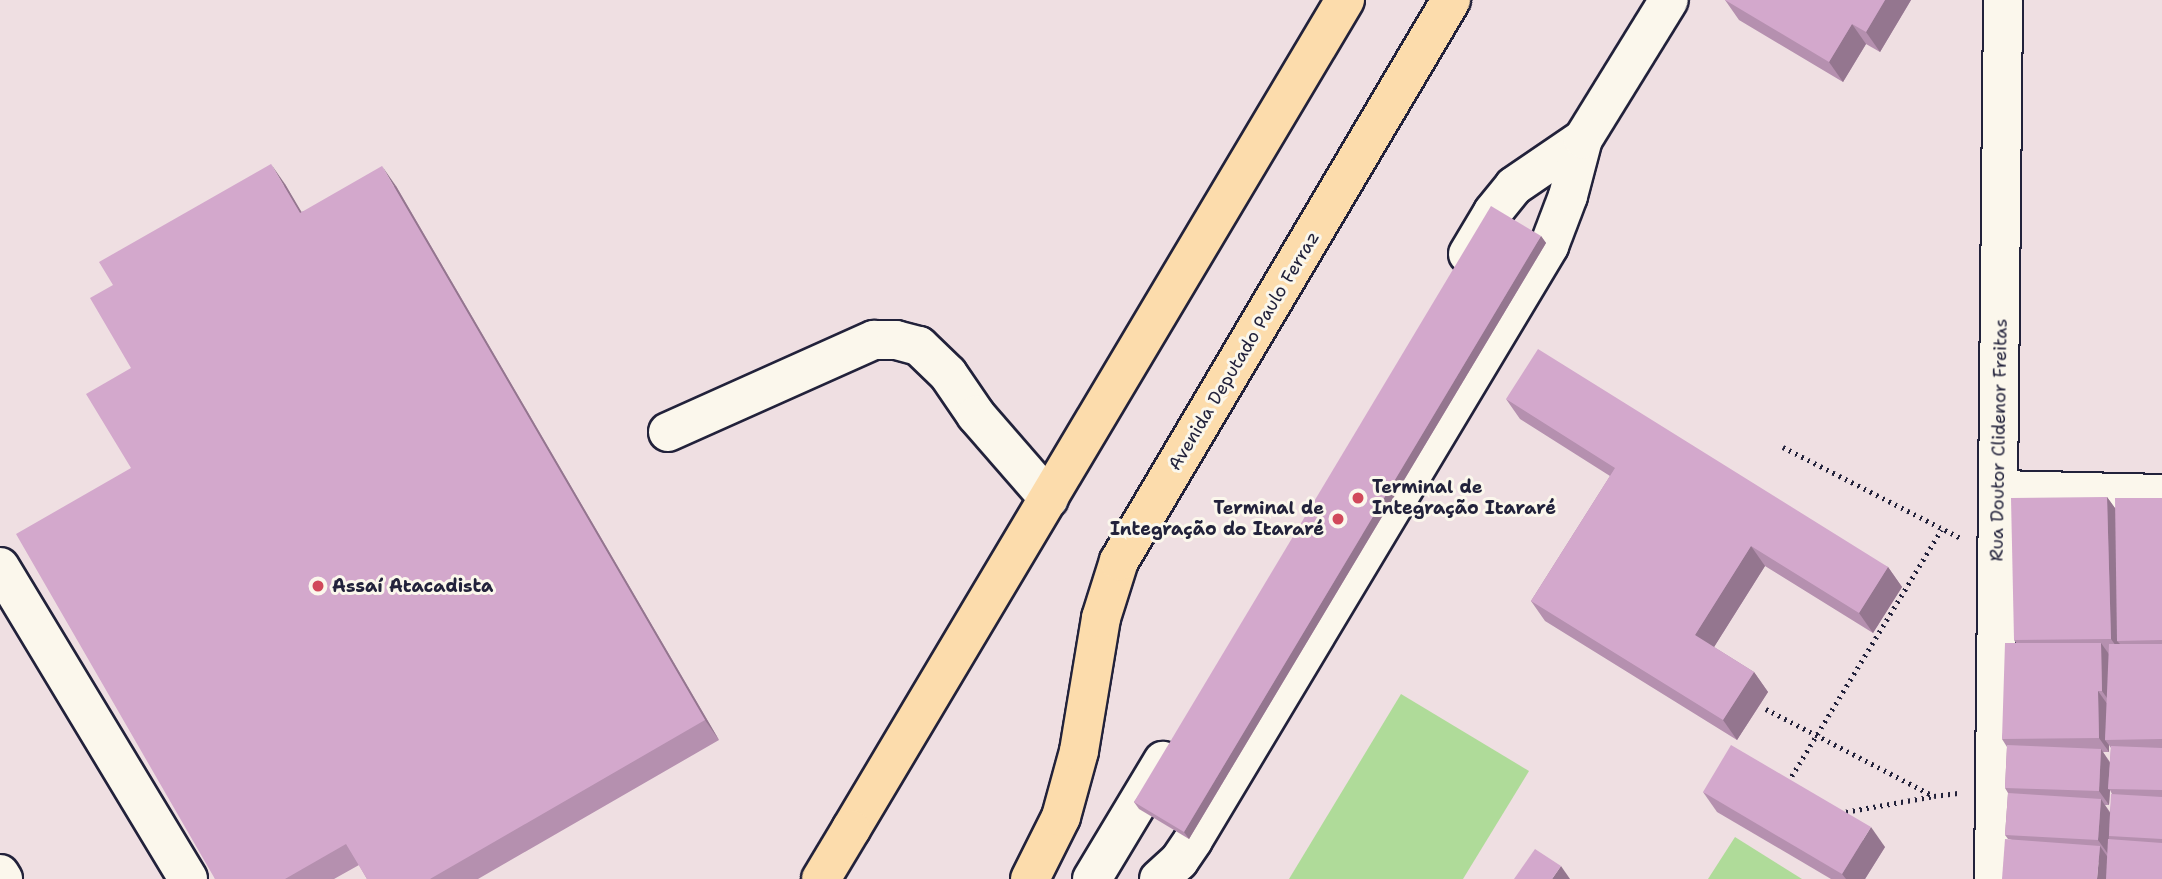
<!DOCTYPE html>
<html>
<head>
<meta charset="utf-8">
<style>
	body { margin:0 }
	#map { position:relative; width:2162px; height:879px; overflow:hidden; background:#efdfe2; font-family:"Shantell Sans",sans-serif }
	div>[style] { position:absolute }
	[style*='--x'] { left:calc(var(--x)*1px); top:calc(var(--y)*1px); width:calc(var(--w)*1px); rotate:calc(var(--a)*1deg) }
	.green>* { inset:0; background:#afdb99 }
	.path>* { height:4.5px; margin-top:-2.25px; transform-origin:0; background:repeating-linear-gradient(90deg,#22223b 0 2px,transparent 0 7px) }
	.roads { filter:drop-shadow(2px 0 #22223b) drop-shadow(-2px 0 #22223b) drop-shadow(0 2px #22223b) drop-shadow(0 -2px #22223b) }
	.minor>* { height:38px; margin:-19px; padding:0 19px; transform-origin:19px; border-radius:19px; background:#fbf7ec }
	.major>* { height:38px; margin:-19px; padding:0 19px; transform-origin:19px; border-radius:19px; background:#fcdcac }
	.highway>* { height:38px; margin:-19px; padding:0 19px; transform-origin:19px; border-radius:19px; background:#fcdcac }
	.wall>* { inset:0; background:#b590af }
	.shaded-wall>* { inset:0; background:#94768f }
	.building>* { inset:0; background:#d3a8cc }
	.dots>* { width:19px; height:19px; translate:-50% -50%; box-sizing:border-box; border:4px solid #fbf7ec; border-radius:50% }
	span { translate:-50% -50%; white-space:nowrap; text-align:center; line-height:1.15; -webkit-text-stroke:6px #fbf7ec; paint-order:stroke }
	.street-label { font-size:18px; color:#22223b }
	.poi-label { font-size:18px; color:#22223b; font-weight:700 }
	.left { translate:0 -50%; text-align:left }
	.right { translate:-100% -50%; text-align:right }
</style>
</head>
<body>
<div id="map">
	<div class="green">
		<div style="clip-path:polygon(1401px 694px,1529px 771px,1463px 879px,1289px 879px)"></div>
		<div style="clip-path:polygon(1735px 837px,1802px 879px,1708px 879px)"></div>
	</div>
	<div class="path">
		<div style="--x:1783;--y:447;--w:202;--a:27.1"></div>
		<div style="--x:1766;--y:709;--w:189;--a:27.4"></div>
		<div style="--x:1934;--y:796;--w:26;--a:-7"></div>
		<div style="--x:1788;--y:782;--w:295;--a:-58.7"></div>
		<div style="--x:1839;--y:813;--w:97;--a:-10.1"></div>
	</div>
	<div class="roads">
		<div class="minor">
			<div style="--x:1468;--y:254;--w:49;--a:-59.2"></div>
			<div style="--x:1493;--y:212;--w:33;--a:-51"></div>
			<div style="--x:1514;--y:186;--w:83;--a:-34.3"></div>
			<div style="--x:668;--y:432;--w:226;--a:-24.1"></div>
			<div style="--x:874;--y:340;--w:22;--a:0"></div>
			<div style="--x:896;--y:340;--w:24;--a:15"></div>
			<div style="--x:919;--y:346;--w:40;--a:44"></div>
			<div style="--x:948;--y:374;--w:50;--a:55.7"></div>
			<div style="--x:976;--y:415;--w:111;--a:49"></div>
			<div style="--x:1999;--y:490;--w:163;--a:1.4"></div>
			<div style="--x:0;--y:567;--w:364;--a:58.9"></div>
			<div style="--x:0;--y:874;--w:6;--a:59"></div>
			<div style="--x:1092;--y:879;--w:138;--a:-59"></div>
			<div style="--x:1159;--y:879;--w:27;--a:-42"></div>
			<div style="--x:1179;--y:861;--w:25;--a:-56"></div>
			<div style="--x:1193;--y:840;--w:693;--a:-59.06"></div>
			<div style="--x:1549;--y:246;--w:53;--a:-69.2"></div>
			<div style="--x:1568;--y:196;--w:59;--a:-75.3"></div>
			<div style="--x:1583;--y:139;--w:163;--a:-58.3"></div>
			<div style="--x:1994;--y:879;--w:879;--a:-89.41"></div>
		</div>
		<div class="major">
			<div style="--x:851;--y:829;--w:965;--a:-59.21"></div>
		</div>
		<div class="highway">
			<div style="--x:821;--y:879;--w:58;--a:-59"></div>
			<div style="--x:1030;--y:879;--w:69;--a:-63.4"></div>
			<div style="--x:1061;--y:817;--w:68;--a:-74.7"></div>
			<div style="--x:1079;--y:751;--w:135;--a:-80.6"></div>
			<div style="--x:1101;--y:618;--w:60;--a:-72.5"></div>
			<div style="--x:1119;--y:561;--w:652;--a:-59.38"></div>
		</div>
	</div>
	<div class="wall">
		<div style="clip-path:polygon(1725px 0,1911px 0,1880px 52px,1866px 44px,1843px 82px,1739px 20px)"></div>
		<div style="clip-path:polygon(285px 184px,301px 212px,396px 186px,719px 740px,478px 879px,367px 879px,359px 865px,334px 879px,215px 879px,131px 468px,131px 368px)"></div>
		<div style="clip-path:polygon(1541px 236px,1546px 243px,1189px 839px,1139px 809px,1134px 802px)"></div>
		<div style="clip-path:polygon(1506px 399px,1888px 567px,1902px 587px,1873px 633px,1765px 566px,1714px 647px,1754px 672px,1768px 692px,1737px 740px,1545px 621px,1531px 601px,1610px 476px,1520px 419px)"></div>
		<div style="clip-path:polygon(evenodd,2107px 497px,2115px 508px,2162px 498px,2162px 879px,2008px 839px,2005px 835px,2008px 793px,2005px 788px,2007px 747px,2002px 739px,2016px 643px,2014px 640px,2107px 497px,2109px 745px,2111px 748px,2110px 762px,2103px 752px,2109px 752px,2109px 745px,2107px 497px,2110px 790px,2112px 794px,2110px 812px,2105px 805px,2109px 805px,2110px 790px)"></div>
		<div style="clip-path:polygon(1703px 792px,1885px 847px,1865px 879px,1831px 879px,1717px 812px)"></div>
	</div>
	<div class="shaded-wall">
		<div style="clip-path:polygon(1885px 0,1911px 0,1880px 52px,1866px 32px)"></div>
		<div style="clip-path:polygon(1852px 24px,1866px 44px,1843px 82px,1829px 62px)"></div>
		<div style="clip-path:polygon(271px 164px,285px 184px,314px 233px,300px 213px)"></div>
		<div style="clip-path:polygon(382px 166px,396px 186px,719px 740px,705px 720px)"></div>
		<div style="clip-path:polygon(1541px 236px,1546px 243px,1189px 839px,1184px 832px)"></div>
		<div style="clip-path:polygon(2107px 497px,2117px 511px,2117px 641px,2121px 645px,2121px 653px,2111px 639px)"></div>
		<div style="clip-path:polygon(1751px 546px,1765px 566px,1709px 655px,1695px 635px)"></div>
		<div style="clip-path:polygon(1888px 567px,1902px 587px,1873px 633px,1859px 613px)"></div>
		<div style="clip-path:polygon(2101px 643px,2111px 657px,2112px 705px,2102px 691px)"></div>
		<div style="clip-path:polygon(1754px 672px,1768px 692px,1737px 740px,1723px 720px)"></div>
		<div style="clip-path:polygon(2098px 691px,2108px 705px,2105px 740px,2109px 745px,2109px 752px,2099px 738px)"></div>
		<div style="clip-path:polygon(2101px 749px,2110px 763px,2108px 789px,2110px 790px,2109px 805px,2099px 791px)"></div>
		<div style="clip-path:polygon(2101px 799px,2110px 813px,2108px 854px,2098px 840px)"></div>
		<div style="clip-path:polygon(1871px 827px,1885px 847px,1865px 879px,1846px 879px,1842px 874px)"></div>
		<div style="clip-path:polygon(2100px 846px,2109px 859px,2108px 879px,2097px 879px)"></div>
		<div style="clip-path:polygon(1561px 866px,1570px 879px,1552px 879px)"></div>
	</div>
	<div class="building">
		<div style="clip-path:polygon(1725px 0,1885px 0,1866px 32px,1852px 24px,1829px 62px)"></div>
		<div style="clip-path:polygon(271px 164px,300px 213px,382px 166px,705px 720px,430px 879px,367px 879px,346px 844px,285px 879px,215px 879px,16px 534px,131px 468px,86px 394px,131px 368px,90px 298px,113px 285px,99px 262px)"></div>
		<div style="clip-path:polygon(1491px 206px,1541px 236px,1184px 832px,1134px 802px)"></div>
		<div style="clip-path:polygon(1538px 349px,1888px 567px,1859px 613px,1751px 546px,1695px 635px,1754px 672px,1723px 720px,1531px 601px,1615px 468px,1506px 399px)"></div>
		<div style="clip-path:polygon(2107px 497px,2111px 639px,2014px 640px,2011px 498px)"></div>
		<div style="clip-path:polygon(2115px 498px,2162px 498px,2162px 640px,2117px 641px)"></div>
		<div style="clip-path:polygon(2005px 643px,2101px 643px,2102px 691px,2098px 691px,2099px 738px,2002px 739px)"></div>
		<div style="clip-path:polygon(2109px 644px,2162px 644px,2162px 739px,2105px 740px)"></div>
		<div style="clip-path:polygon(1731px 745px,1871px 827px,1842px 874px,1703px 792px)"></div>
		<div style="clip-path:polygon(2007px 745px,2101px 749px,2099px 791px,2005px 788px)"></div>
		<div style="clip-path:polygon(2111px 746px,2162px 748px,2162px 790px,2108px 789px)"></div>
		<div style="clip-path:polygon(2008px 793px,2101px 799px,2098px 840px,2005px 835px)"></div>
		<div style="clip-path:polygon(2111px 794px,2162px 797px,2162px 839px,2109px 836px)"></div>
		<div style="clip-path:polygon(2005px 839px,2100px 846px,2097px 879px,2002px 879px)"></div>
		<div style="clip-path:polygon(2108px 839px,2162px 843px,2162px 879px,2106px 879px)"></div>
		<div style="clip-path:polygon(1535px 849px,1561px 866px,1552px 879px,1514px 879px)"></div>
	</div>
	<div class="dots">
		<div style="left:1358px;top:498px;background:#d1495b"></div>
		<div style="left:1338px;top:519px;background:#d1495b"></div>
		<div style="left:318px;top:586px;background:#d1495b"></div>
	</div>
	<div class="street-label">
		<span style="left:1244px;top:351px;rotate:-59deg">Avenida Deputado Paulo Ferraz</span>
		<span style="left:1999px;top:440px;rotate:-89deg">Rua Doutor Clidenor Freitas</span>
	</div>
	<div class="poi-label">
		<span class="left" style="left:1372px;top:498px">Terminal de<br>Integração Itararé</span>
		<span class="right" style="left:1324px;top:519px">Terminal de<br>Integração do Itararé</span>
		<span class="left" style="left:332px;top:586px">Assaí Atacadista</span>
	</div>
</div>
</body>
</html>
